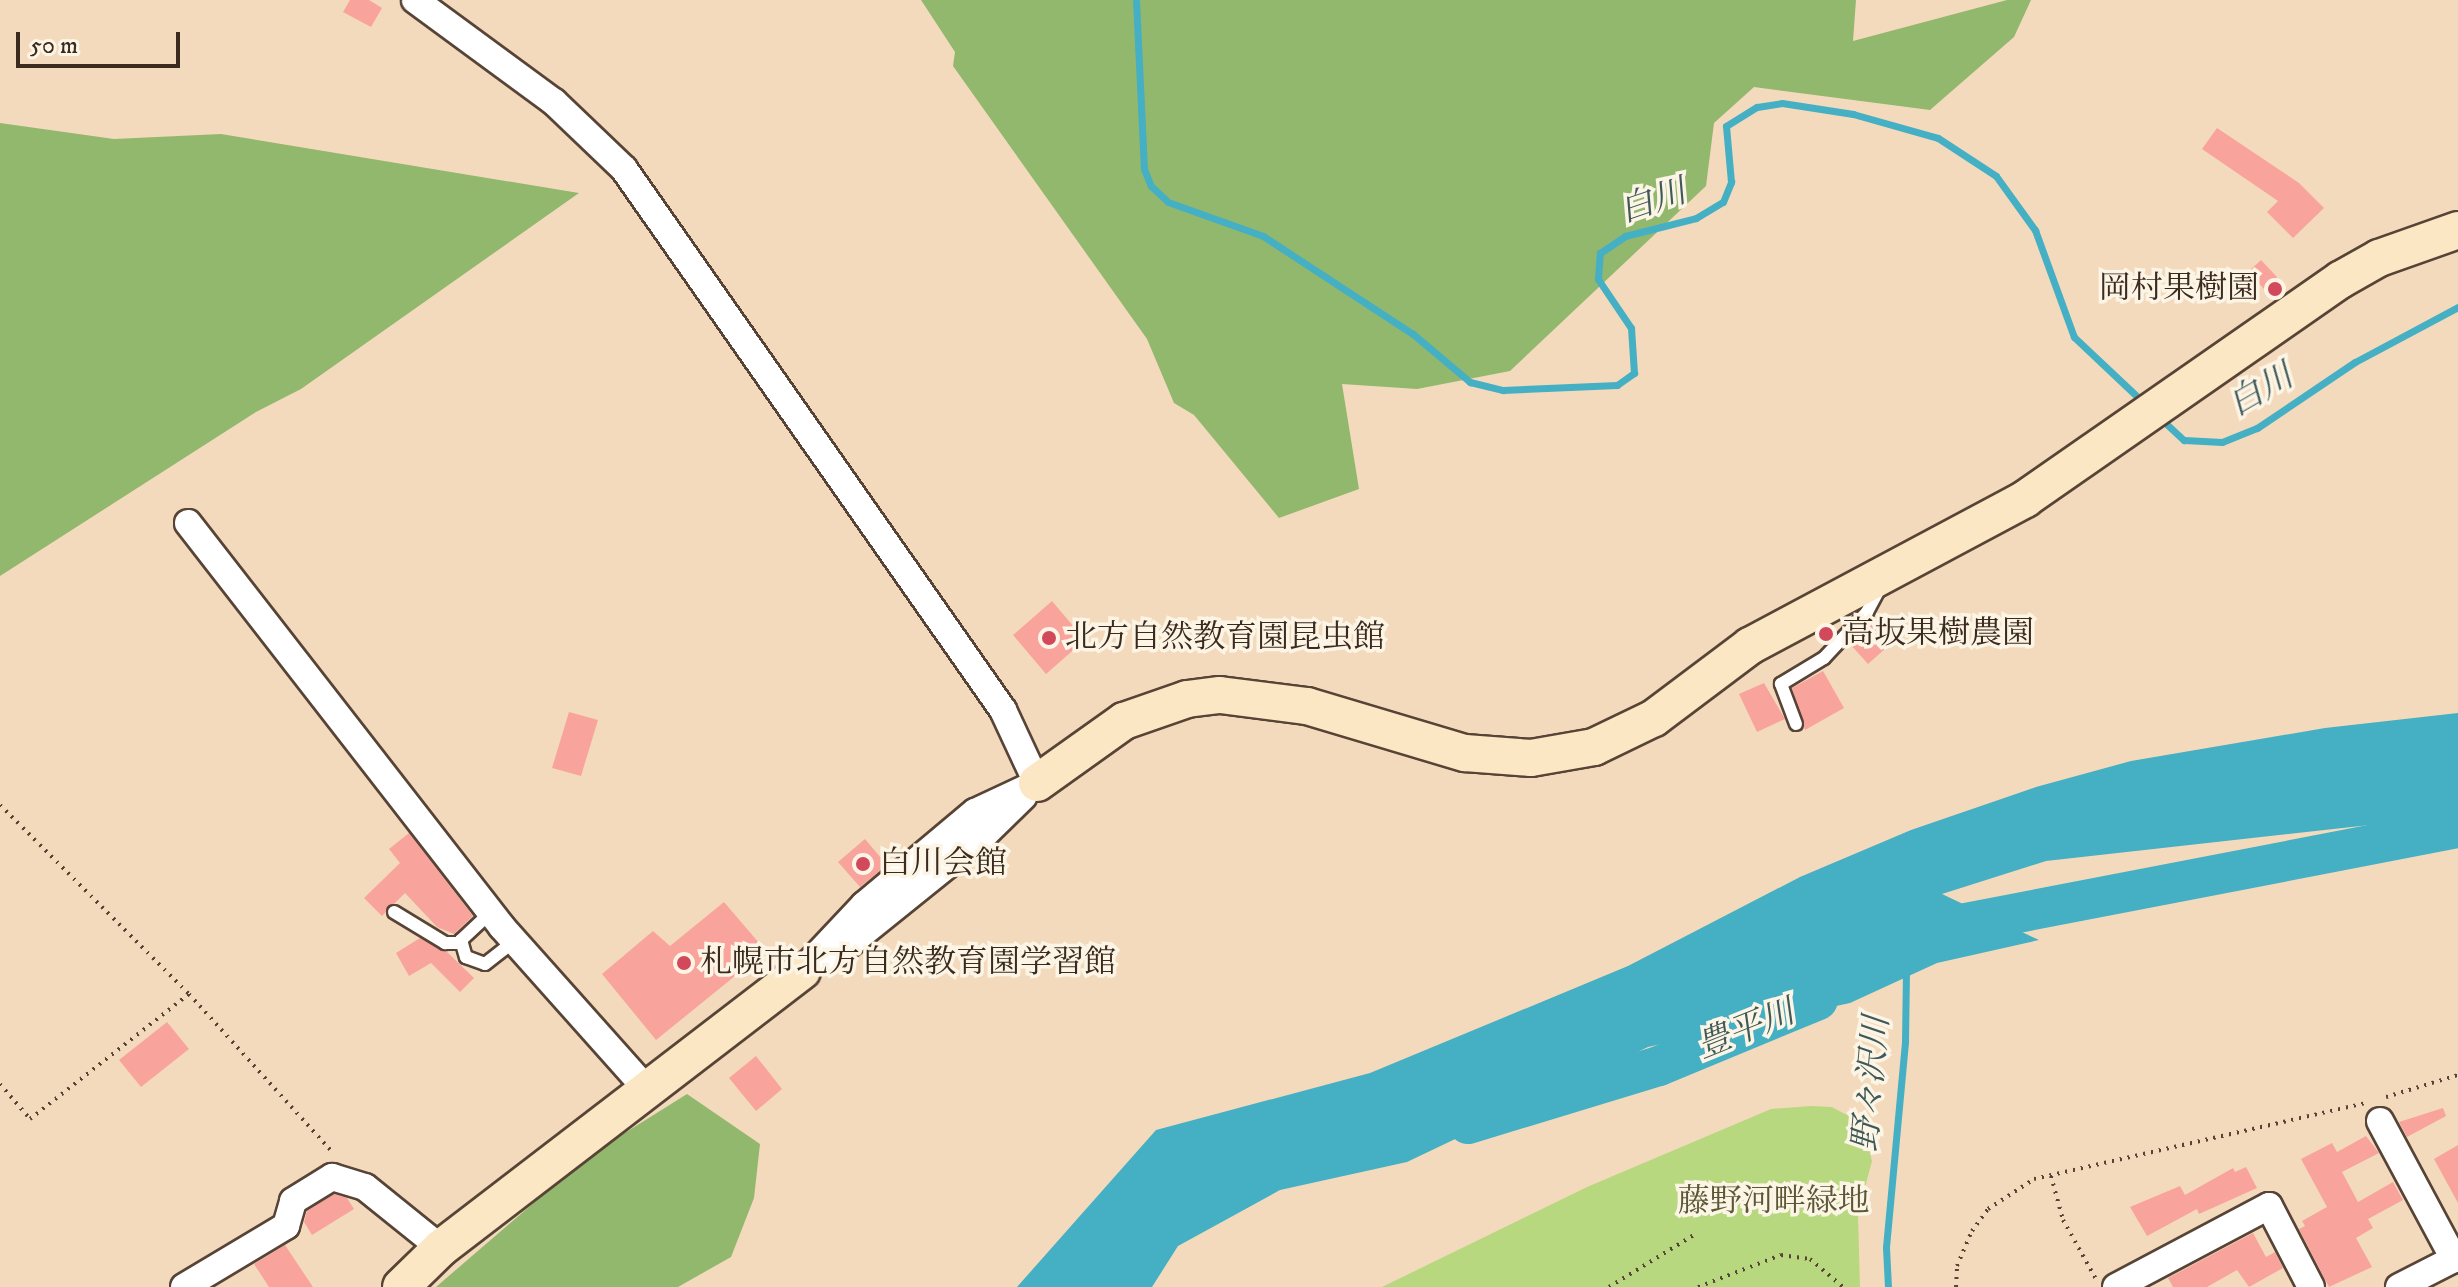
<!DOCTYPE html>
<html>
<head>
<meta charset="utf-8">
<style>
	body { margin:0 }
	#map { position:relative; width:2458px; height:1287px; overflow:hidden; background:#f4dabd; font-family:"IM FELL DW Pica","Noto Serif JP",serif }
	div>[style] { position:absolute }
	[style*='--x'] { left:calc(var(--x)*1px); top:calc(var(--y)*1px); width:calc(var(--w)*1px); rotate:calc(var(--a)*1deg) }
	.green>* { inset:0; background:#b8d87f }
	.forest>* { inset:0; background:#92b86e }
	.water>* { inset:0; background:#45afc4 }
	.stream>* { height:7px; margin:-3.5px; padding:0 3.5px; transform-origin:3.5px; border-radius:3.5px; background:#45afc4 }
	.river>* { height:40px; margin:-20px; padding:0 20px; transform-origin:20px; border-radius:20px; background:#45afc4 }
	.building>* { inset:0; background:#f9a39d }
	.path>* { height:4px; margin-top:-2px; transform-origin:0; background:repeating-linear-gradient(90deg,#574436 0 2px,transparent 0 8px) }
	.roads { filter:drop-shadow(2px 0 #574436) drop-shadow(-2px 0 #574436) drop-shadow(0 2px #574436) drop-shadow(0 -2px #574436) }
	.lane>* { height:12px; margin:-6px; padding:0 6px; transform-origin:6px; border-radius:6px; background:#fff }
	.street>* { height:26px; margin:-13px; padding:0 13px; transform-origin:13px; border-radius:13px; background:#fff }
	.secondary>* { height:36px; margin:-18px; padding:0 18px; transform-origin:18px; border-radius:18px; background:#fbe7c3 }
	.dots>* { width:22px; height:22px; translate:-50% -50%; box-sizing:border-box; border:4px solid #fcf5e5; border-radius:50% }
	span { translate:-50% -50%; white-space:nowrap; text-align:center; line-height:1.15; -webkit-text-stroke:7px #fcf5e5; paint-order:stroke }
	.poi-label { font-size:32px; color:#3b2a1e }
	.right { translate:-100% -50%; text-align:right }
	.left { translate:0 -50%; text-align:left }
	.park-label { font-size:32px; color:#5a5636 }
	.water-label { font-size:34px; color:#3e5958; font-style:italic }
	.scale { position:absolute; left:16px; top:32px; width:164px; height:36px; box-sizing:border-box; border:4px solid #3b2a1e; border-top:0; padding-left:10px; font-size:24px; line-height:28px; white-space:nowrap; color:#3b2a1e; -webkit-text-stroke:6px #fcf5e5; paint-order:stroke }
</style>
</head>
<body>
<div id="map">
	<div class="green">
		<div style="clip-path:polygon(1811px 1106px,1832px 1107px,1856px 1120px,1868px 1144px,1872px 1161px,1858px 1214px,1860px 1287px,1382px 1287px,1587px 1187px,1771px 1109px)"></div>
	</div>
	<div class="forest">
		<div style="clip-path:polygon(921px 0,1856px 0,1853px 41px,2007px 0,2031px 0,2014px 37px,1930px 110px,1754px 87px,1714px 123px,1706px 186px,1510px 371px,1417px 389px,1342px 384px,1359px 489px,1279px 518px,1194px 415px,1174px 403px,1147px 339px,953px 66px,955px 52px)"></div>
		<div style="clip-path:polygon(0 123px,114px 139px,221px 134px,579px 193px,301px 389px,256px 412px,0 576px)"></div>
		<div style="clip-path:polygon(687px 1094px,760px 1144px,754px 1198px,731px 1257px,678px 1287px,436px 1287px,588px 1156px)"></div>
	</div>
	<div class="water">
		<div style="clip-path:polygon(2458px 713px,2458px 825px,2406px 821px,2046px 861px,1942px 894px,2039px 940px,1937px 963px,1850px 1003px,1648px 1047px,1407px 1162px,1280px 1190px,1178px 1246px,1152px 1287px,1017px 1287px,1156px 1130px,1370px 1073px,1628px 966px,1800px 877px,1911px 830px,2036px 787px,2131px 761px,2325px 728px)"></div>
	</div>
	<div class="stream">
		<div style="--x:1136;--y:0;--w:169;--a:87.3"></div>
		<div style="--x:1144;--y:169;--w:18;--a:68"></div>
		<div style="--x:1151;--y:186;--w:23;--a:43"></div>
		<div style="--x:1168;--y:202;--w:101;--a:19.7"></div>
		<div style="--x:1263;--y:236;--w:179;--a:33.2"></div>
		<div style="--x:1413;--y:334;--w:75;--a:40.1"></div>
		<div style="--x:1470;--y:382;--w:34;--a:14"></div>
		<div style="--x:1503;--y:390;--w:114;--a:-2.5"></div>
		<div style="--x:1617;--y:385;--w:21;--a:-35"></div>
		<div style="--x:1634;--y:373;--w:45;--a:-93.8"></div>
		<div style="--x:1631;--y:328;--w:59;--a:-124"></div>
		<div style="--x:1598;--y:279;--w:26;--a:-86"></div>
		<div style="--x:1600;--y:253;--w:30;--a:-34"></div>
		<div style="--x:1625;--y:236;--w:73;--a:-14.2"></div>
		<div style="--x:1696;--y:218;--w:31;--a:-31"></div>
		<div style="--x:1723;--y:202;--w:22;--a:-68"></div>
		<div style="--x:1731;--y:182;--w:56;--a:-95.1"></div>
		<div style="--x:1726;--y:126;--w:36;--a:-32"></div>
		<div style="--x:1757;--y:107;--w:25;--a:-9"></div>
		<div style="--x:1782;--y:103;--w:72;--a:8.8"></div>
		<div style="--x:1853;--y:114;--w:88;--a:15.8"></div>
		<div style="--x:1938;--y:138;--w:69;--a:33.2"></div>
		<div style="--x:1996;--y:176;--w:67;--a:54.2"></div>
		<div style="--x:2035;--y:230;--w:114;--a:70"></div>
		<div style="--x:2074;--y:337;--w:96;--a:43.3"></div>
		<div style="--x:2159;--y:417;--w:34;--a:43"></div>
		<div style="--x:2184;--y:440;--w:38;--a:3"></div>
		<div style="--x:2222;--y:442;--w:38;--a:-22"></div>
		<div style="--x:2257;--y:428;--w:118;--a:-34"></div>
		<div style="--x:2355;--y:362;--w:117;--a:-28.1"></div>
		<div style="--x:1888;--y:1287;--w:40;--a:-92.9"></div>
		<div style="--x:1886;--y:1247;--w:206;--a:-84.7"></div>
		<div style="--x:1905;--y:1042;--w:72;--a:-89.2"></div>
	</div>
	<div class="river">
		<div style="--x:1940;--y:928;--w:528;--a:-10.93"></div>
		<div style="--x:1468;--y:1124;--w:200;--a:-16.9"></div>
		<div style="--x:1659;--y:1066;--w:172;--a:-22.5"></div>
	</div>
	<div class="building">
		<div style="clip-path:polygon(350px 0,369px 0,382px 8px,371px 27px,343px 12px)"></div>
		<div style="clip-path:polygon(2217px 128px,2299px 183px,2324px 208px,2293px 238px,2267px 212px,2278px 201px,2202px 149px)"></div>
		<div style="clip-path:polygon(2261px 260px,2277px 277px,2264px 289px,2248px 272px)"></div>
		<div style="clip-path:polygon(1052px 601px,1085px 640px,1046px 674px,1013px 635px)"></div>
		<div style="clip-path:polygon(1877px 620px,1895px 640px,1868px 664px,1850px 644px)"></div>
		<div style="clip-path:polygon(1823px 671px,1844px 708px,1805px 730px,1792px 688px)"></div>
		<div style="clip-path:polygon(1764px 683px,1785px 719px,1757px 732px,1739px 694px)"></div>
		<div style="clip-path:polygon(569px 712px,598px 720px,581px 776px,552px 768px)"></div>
		<div style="clip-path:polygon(409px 833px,473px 916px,454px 934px,437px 927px,405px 893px,382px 916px,364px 898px,400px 863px,389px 849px)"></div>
		<div style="clip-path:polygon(865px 839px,887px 865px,860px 887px,838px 862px)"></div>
		<div style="clip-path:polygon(724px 902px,766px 951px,656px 1040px,602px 974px,653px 931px,670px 946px)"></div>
		<div style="clip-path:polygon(420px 938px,447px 952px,474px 978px,460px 992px,431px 963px,409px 976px,396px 953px)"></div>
		<div style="clip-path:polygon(167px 1022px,189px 1049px,141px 1087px,119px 1060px)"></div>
		<div style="clip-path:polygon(756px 1056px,782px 1089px,756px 1111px,729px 1078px)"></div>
		<div style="clip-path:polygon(2443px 1108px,2446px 1116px,2407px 1137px,2399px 1122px)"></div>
		<div style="clip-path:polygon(2366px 1136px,2379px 1153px,2342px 1172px,2358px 1202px,2393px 1182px,2403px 1200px,2368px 1219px,2373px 1228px,2356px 1238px,2372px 1267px,2329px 1287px,2299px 1229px,2305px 1226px,2302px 1221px,2327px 1207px,2301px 1159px,2332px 1143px,2337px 1152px)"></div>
		<div style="clip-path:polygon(2458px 1145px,2458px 1203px,2434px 1159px)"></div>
		<div style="clip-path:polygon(2246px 1167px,2257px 1188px,2199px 1214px,2197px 1209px,2147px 1236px,2130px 1207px,2180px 1186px,2185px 1195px,2233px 1168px,2235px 1172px)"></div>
		<div style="clip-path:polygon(334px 1194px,347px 1198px,354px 1209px,312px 1235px,304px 1222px,307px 1211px)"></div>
		<div style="clip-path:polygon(2253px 1233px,2266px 1257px,2275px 1252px,2283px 1268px,2249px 1287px,2237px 1270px,2207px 1287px,2173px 1287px,2168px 1278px)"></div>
		<div style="clip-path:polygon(285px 1245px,313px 1287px,269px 1287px,254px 1264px)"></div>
	</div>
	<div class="path">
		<div style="--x:0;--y:805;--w:267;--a:45"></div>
		<div style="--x:189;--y:994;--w:215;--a:47.8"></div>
		<div style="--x:0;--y:1084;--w:46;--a:49.4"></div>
		<div style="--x:30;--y:1119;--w:202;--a:-38.2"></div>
		<div style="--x:2386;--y:1097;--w:75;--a:-17"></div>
		<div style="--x:2051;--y:1176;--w:46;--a:74.7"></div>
		<div style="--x:2063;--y:1220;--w:68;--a:60.8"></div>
		<div style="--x:1609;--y:1287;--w:100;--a:-31.5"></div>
		<div style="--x:1698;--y:1287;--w:89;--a:-21.1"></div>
		<div style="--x:1781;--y:1255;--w:29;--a:8"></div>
		<div style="--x:1810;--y:1259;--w:43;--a:40.3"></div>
		<div style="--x:1956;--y:1287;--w:21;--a:-87"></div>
		<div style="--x:1957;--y:1266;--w:38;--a:-67"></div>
		<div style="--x:1972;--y:1231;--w:27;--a:-54"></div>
		<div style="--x:1988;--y:1209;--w:55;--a:-33.1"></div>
		<div style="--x:2034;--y:1179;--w:341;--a:-12.9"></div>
	</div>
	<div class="roads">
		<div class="lane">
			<div style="--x:1796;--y:724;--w:43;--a:-110.6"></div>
			<div style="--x:1781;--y:684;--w:50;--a:-31.2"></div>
			<div style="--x:1824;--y:658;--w:63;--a:-46.9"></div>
			<div style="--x:1867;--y:612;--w:27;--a:-62"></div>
			<div style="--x:394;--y:912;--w:60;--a:31.3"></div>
			<div style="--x:445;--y:943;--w:15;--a:0"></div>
			<div style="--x:490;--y:913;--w:40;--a:137"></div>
			<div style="--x:461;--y:940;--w:18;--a:74"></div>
			<div style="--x:466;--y:957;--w:20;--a:20"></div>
			<div style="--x:485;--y:964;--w:37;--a:-38"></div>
		</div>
		<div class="street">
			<div style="--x:415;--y:0;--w:172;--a:36.3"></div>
			<div style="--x:554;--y:102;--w:97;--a:43.7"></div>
			<div style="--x:624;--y:169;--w:661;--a:54.99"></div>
			<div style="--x:1003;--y:710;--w:81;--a:65"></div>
			<div style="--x:188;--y:523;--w:512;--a:52.14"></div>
			<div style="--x:502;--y:927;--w:218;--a:48.3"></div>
			<div style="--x:833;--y:957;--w:190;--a:-38.8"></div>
			<div style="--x:981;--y:838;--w:59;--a:-44.3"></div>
			<div style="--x:802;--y:971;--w:91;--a:-46.8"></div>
			<div style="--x:864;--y:905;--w:145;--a:-40"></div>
			<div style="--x:975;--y:812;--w:68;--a:-25.1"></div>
			<div style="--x:2380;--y:1121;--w:157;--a:61.8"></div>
			<div style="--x:184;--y:1287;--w:119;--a:-30.9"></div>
			<div style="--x:286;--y:1226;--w:26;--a:-74"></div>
			<div style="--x:293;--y:1201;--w:46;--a:-31.6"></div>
			<div style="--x:332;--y:1177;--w:34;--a:17"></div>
			<div style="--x:365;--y:1187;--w:97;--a:38.8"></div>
			<div style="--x:2116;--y:1287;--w:173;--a:-27.9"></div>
			<div style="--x:2269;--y:1206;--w:91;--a:62.6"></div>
			<div style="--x:2399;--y:1287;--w:66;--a:-27"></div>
		</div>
		<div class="secondary">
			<div style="--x:1037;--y:783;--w:107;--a:-35.5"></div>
			<div style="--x:1124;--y:721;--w:67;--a:-19.2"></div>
			<div style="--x:1187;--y:699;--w:33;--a:-7"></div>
			<div style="--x:1220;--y:695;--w:88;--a:7.2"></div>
			<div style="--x:1307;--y:706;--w:165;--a:16.6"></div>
			<div style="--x:1465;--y:753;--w:66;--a:4.3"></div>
			<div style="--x:1531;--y:758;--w:64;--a:-9.9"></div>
			<div style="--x:1594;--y:747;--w:67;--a:-25.8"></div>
			<div style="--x:1654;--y:718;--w:120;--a:-36.9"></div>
			<div style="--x:1750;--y:646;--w:312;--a:-28.1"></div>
			<div style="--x:2025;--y:499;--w:384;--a:-34.8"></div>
			<div style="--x:2340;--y:280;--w:45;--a:-29.4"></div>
			<div style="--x:2379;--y:258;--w:84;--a:-19.5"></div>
			<div style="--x:401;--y:1287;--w:56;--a:-44.3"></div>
			<div style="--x:441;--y:1248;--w:455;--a:-37.5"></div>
		</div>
	</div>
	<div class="dots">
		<div style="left:2275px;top:289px;background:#d1495b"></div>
		<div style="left:1826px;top:634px;background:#d1495b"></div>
		<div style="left:1049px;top:638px;background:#d1495b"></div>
		<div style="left:863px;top:864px;background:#d1495b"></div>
		<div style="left:684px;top:963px;background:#d1495b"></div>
	</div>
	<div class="poi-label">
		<span class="right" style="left:2259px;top:289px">岡村果樹園</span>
		<span class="left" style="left:1842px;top:634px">高坂果樹農園</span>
		<span class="left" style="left:1065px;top:638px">北方自然教育園昆虫館</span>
		<span class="left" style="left:879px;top:864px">白川会館</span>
		<span class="left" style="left:700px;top:963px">札幌市北方自然教育園学習館</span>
	</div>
	<div class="park-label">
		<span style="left:1774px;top:1202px">藤野河畔緑地</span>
	</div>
	<div class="water-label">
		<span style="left:1653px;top:202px;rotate:-19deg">白川</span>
		<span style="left:2261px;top:391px;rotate:-30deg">白川</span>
		<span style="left:1746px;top:1030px;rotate:-22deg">豊平川</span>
		<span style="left:1872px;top:1084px;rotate:-85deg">野々沢川</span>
	</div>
	<div class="scale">50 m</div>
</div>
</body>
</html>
